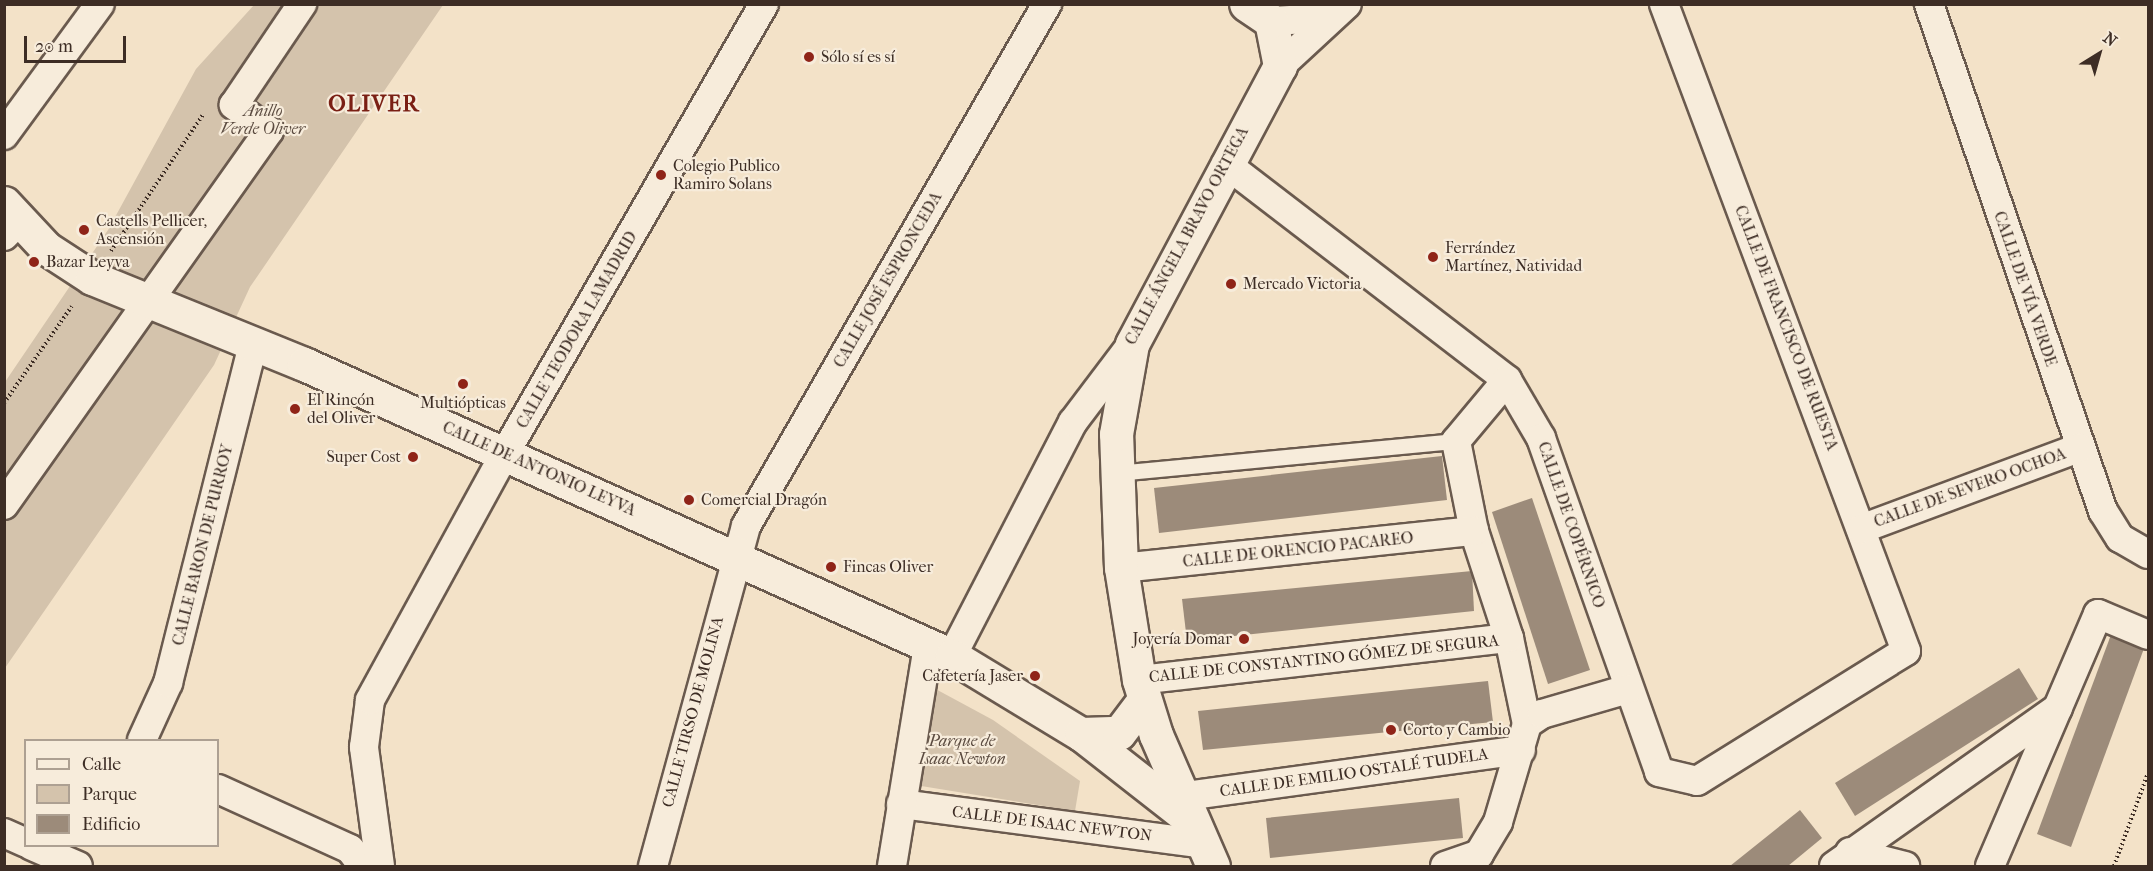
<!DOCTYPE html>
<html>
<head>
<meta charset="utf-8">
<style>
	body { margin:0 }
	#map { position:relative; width:2153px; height:871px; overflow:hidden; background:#f3e2c8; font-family:"IM FELL French Canon",serif }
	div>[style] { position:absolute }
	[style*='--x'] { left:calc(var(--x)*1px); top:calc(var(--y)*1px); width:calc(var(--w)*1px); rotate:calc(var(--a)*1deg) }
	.green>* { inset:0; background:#d4c3ac }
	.building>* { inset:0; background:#9c8b7a }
	.path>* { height:4px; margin-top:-2px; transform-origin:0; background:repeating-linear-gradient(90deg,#3d2d25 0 1.5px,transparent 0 4.5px) }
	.roads { filter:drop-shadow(2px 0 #6a5a4e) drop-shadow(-2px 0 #6a5a4e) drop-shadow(0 2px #6a5a4e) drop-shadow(0 -2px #6a5a4e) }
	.lane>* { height:15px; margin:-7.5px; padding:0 7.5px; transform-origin:7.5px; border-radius:7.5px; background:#f7ecdb }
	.street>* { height:28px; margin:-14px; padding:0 14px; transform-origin:14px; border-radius:14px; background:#f7ecdb }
	.secondary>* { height:33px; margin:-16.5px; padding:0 16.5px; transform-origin:16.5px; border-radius:16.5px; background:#f7ecdb }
	.dots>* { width:16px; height:16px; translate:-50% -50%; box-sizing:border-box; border:3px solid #f7ecdb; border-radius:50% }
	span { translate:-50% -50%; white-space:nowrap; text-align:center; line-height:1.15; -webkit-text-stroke:4.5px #f7ecdb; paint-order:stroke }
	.poi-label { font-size:16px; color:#3d2d25 }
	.left { translate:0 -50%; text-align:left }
	.right { translate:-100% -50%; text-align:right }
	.park-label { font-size:16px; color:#5b4b40; font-style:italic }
	.street-label { font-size:16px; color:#3d2d25 }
	.district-label { font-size:22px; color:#7a1f14; font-weight:700; letter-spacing:1.5px }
	.frame { position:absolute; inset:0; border:6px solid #3d2d25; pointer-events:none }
	.legend { position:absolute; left:24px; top:739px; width:195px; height:108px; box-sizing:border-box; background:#f7ecdb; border:2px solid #ada092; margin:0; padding:8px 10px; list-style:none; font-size:18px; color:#3d2d25 }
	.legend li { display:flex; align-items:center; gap:12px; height:30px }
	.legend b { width:30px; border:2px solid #ada092 }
	.north { position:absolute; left:2069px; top:24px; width:60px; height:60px; -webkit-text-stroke:4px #f7ecdb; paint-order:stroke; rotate:37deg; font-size:16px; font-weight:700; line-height:24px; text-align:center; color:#3d2d25 }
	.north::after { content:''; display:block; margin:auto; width:21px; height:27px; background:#3d2d25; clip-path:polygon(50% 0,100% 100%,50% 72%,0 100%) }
	.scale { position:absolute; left:24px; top:36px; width:102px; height:27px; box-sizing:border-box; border:3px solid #3d2d25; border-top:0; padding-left:8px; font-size:18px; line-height:21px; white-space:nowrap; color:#3d2d25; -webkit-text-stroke:4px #f7ecdb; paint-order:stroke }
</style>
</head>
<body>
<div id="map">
	<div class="green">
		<div style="clip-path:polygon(254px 5px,443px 5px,250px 287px,214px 365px,5px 668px,5px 382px,108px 230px,196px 69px)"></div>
		<div style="clip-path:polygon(930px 686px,993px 720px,1080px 781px,1075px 811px,915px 785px)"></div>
	</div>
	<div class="building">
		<div style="clip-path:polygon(1442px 456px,1447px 500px,1159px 533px,1154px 488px)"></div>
		<div style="clip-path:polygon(1532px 498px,1590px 670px,1548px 684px,1492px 512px)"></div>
		<div style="clip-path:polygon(1472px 571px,1474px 611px,1187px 641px,1182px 599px)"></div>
		<div style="clip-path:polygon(2112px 632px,2146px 643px,2071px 847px,2037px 834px)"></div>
		<div style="clip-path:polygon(2019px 668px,2038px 699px,1855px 816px,1835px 783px)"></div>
		<div style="clip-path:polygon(1488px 681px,1493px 722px,1203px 750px,1198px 711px)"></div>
		<div style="clip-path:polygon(1459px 798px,1463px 838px,1270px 858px,1266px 818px)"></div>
		<div style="clip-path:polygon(1800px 810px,1822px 838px,1788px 866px,1730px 866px)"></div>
	</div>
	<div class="path">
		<div style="--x:111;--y:251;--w:166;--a:-56"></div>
		<div style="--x:4;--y:403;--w:118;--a:-55"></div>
		<div style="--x:2114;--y:866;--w:99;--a:-69.9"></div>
	</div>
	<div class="roads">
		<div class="lane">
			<div style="--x:1116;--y:473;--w:342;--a:-5.4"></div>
		</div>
		<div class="street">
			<div style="--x:1929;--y:4;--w:536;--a:71.06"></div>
			<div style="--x:2103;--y:511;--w:32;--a:58"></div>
			<div style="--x:2120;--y:538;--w:32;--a:30"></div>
			<div style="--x:1271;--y:21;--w:57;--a:-3"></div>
			<div style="--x:1280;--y:66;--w:91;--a:-42.8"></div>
			<div style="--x:4;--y:135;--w:162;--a:-53.8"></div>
			<div style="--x:1226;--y:164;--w:354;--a:37.5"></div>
			<div style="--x:1507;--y:380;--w:67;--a:59.6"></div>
			<div style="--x:1541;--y:438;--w:354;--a:70.5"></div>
			<div style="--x:1659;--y:772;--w:39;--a:13"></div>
			<div style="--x:1697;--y:781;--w:246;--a:-31.9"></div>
			<div style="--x:1906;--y:651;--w:691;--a:-110.51"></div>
			<div style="--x:4;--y:236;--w:21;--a:-45"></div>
			<div style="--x:1507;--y:380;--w:80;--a:129.9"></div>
			<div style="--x:1456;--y:441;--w:92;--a:78.7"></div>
			<div style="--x:1474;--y:531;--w:113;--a:71.9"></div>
			<div style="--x:1509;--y:638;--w:88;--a:78.2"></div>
			<div style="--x:4;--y:505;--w:458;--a:-54.7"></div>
			<div style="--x:269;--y:131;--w:44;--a:-143.4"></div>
			<div style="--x:234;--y:105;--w:122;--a:-56"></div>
			<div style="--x:1861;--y:529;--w:233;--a:-20.4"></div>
			<div style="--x:1121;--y:568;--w:355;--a:-6"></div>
			<div style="--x:952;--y:656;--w:263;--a:-62.7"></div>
			<div style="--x:1073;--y:422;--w:98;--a:-52.9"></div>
			<div style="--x:1139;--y:680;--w:372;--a:-6.5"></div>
			<div style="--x:142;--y:740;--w:63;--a:-65.5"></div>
			<div style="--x:168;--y:683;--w:349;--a:-75.9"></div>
			<div style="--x:218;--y:789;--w:145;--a:24.4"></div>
			<div style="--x:350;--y:849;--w:21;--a:53"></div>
			<div style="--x:1186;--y:796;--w:338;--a:-7.8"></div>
			<div style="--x:901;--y:804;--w:305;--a:7.5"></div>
			<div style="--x:4;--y:833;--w:24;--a:24"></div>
			<div style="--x:32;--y:846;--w:50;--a:23.5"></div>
			<div style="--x:1850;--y:852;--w:57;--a:14.3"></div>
			<div style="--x:380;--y:866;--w:120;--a:-97.7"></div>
			<div style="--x:364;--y:747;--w:47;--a:-82.7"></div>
			<div style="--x:370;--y:700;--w:281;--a:-61.3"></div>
			<div style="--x:505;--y:453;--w:518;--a:-60.02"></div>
			<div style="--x:653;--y:866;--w:352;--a:-74.7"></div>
			<div style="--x:746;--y:526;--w:603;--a:-60.03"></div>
			<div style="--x:892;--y:866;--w:223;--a:-80.7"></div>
			<div style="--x:1445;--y:866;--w:36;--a:-19"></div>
			<div style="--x:1479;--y:854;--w:37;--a:-59"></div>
			<div style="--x:1498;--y:822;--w:102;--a:-73.5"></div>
			<div style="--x:1527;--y:724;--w:18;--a:-34"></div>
			<div style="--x:1542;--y:714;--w:90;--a:-16.2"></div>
			<div style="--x:1834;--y:866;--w:274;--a:-35.2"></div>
			<div style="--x:1990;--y:866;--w:274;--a:-66.8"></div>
			<div style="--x:2098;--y:614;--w:54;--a:22.8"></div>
		</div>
		<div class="secondary">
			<div style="--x:4;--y:203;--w:62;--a:47"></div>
			<div style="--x:46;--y:248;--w:55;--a:33.1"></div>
			<div style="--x:92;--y:278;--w:229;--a:22.1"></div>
			<div style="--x:304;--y:364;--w:711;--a:24.26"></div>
			<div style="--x:952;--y:656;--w:151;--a:31.2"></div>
			<div style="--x:1081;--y:734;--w:140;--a:38"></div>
			<div style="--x:1081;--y:734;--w:38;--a:-2"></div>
			<div style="--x:1119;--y:733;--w:41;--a:-52.9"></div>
			<div style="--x:1213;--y:866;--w:143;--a:-113.5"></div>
			<div style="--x:1156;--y:735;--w:58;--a:-107.2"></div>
			<div style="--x:1139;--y:680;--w:113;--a:-99.1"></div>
			<div style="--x:1121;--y:568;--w:134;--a:-92.1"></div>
			<div style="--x:1116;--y:434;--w:91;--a:-79.9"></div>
			<div style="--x:1132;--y:344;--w:315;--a:-62"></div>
			<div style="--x:1280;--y:66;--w:46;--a:-101.3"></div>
			<div style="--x:1271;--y:21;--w:30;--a:-146"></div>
		</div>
	</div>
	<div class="dots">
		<div style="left:809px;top:57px;background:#8f2418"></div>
		<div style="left:661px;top:175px;background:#8f2418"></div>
		<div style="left:84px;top:230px;background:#8f2418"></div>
		<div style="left:1433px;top:257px;background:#8f2418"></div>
		<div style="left:34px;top:262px;background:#8f2418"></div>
		<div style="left:1231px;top:284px;background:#8f2418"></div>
		<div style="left:463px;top:384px;background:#8f2418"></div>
		<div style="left:295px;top:409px;background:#8f2418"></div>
		<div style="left:413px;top:457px;background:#8f2418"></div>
		<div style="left:689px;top:500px;background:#8f2418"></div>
		<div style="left:831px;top:567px;background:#8f2418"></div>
		<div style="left:1244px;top:639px;background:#8f2418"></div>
		<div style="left:1035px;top:676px;background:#8f2418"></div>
		<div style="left:1391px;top:730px;background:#8f2418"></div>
	</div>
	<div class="poi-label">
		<span class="left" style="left:821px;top:57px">Sólo sí es sí</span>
		<span class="left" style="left:673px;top:175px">Colegio Publico<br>Ramiro Solans</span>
		<span class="left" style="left:96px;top:230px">Castells Pellicer,<br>Ascensión</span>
		<span class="left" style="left:1445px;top:257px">Ferrández<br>Martínez, Natividad</span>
		<span class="left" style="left:46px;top:262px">Bazar Leyva</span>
		<span class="left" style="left:1243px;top:284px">Mercado Victoria</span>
		<span class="left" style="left:307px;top:409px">El Rincón<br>del Oliver</span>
		<span style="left:463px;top:403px">Multiópticas</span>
		<span class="right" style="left:401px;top:457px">Super Cost</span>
		<span class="left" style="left:701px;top:500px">Comercial Dragón</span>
		<span class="left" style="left:843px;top:567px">Fincas Oliver</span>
		<span class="right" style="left:1232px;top:639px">Joyería Domar</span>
		<span class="right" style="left:1023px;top:676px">Cafetería Jaser</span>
		<span class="left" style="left:1403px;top:730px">Corto y Cambio</span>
	</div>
	<div class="park-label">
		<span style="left:263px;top:120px">Anillo<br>Verde Oliver</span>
		<span style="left:962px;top:750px">Parque de<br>Isaac Newton</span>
	</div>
	<div class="street-label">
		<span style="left:1187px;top:236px;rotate:-62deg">CALLE ÁNGELA BRAVO ORTEGA</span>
		<span style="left:888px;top:280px;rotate:-60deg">CALLE JOSÉ ESPRONCEDA</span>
		<span style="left:2025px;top:289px;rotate:71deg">CALLE DE VÍA VERDE</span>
		<span style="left:1786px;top:328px;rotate:69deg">CALLE DE FRANCISCO DE RUESTA</span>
		<span style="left:577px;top:330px;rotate:-60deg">CALLE TEODORA LAMADRID</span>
		<span style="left:539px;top:469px;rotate:24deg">CALLE DE ANTONIO LEYVA</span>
		<span style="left:1970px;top:488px;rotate:-20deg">CALLE DE SEVERO OCHOA</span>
		<span style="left:1571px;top:525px;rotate:71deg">CALLE DE COPÉRNICO</span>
		<span style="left:203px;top:545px;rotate:-76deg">CALLE BARON DE PURROY</span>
		<span style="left:1298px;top:550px;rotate:-6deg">CALLE DE ORENCIO PACAREO</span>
		<span style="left:1324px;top:659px;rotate:-6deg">CALLE DE CONSTANTINO GÓMEZ DE SEGURA</span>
		<span style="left:693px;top:712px;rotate:-75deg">CALLE TIRSO DE MOLINA</span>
		<span style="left:1354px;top:773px;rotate:-8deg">CALLE DE EMILIO OSTALÉ TUDELA</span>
		<span style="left:1052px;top:824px;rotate:7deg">CALLE DE ISAAC NEWTON</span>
	</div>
	<div class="district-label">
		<span style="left:374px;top:105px">OLIVER</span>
	</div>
	<div class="frame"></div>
	<ul class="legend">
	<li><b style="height:8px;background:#f7ecdb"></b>Calle</li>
	<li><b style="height:16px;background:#d4c3ac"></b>Parque</li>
	<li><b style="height:16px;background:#9c8b7a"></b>Edificio</li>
	</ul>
	<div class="north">N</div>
	<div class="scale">20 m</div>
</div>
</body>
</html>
